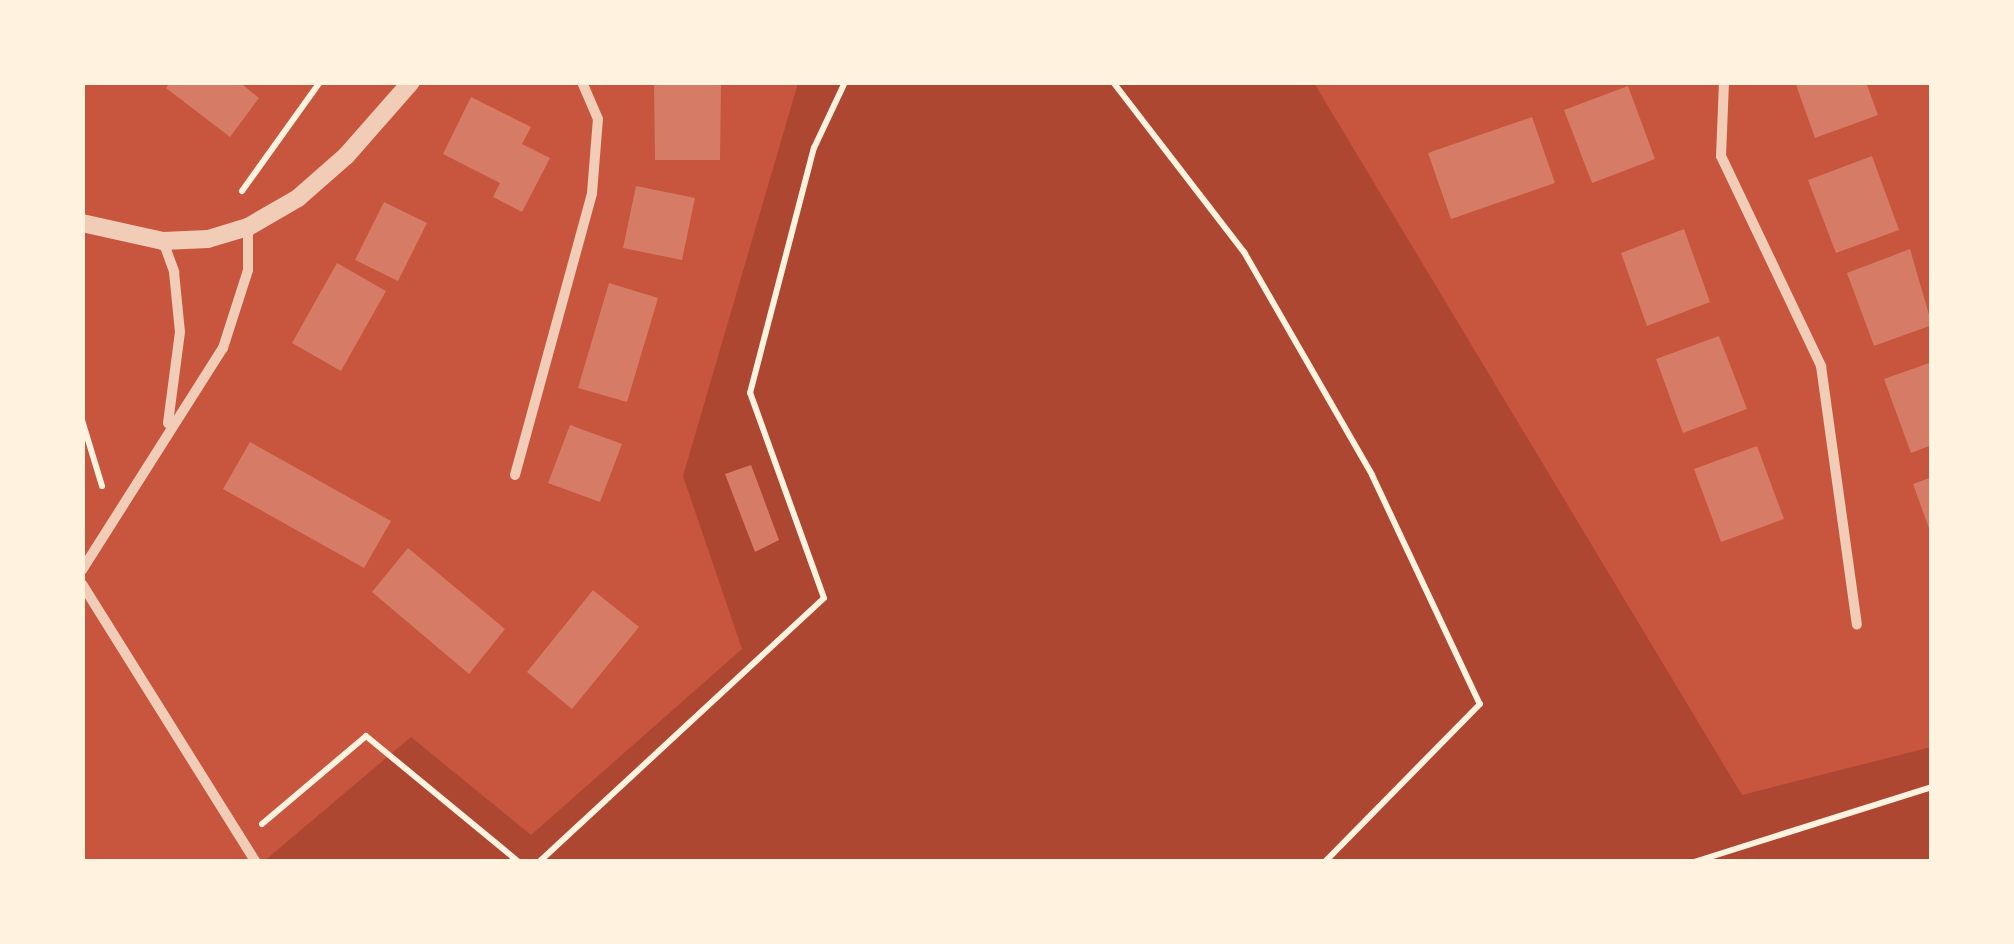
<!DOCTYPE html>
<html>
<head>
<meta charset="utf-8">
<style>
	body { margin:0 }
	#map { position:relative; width:2014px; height:944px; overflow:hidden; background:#c8553d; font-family:"Alegreya Sans",sans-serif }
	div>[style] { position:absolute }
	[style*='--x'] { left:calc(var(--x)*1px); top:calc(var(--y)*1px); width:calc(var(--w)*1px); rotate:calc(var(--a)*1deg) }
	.green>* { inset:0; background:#ae4732 }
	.building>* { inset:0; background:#d67c66 }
	.path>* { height:6px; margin:-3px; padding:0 3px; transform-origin:3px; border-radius:3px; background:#fff3e0 }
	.minor>* { height:10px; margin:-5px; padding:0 5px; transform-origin:5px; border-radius:5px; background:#f1ccb7 }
	.tertiary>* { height:18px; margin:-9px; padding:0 9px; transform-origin:9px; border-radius:9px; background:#f1ccb7 }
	span { translate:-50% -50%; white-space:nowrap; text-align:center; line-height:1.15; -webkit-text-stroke:8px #fff3e0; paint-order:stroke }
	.frame { position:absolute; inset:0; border:85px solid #fff3e0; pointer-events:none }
</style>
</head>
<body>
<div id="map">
	<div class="green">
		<div style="clip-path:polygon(798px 83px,1314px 83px,1742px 795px,1931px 747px,1931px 861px,263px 862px,411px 737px,531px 835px,742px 649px,683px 476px)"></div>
	</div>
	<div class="building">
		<div style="clip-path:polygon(170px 82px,239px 82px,259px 98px,230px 137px,166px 88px)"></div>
		<div style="clip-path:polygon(654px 82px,721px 82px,720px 160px,655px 160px)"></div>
		<div style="clip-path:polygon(1795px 82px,1866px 82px,1878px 115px,1815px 138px)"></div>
		<div style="clip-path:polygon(1628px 86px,1655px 159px,1592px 183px,1564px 110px)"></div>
		<div style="clip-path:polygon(471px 97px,531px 127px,522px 144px,550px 158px,522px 212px,493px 197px,500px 183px,443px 154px)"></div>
		<div style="clip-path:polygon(1532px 117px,1555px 183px,1451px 219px,1428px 153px)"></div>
		<div style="clip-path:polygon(1872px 156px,1899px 230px,1836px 253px,1808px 180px)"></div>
		<div style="clip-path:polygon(636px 186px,695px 198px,682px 260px,623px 248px)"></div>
		<div style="clip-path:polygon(384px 202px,427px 223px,398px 281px,355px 260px)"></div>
		<div style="clip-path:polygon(1684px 229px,1710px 302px,1647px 326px,1621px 253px)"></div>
		<div style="clip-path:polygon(1910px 249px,1932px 325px,1874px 346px,1847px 273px)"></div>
		<div style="clip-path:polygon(337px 263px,386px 291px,341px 371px,292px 343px)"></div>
		<div style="clip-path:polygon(609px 283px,658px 298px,627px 402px,578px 388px)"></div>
		<div style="clip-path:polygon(1719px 336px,1747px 409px,1683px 433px,1656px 359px)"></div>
		<div style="clip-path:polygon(1932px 362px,1932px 445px,1911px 453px,1884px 379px)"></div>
		<div style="clip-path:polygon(570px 425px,622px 444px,600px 502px,548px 483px)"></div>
		<div style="clip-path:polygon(250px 442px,391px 521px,364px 568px,223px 489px)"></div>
		<div style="clip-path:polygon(1757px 446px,1784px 519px,1721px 542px,1694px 469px)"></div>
		<div style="clip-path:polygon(751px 465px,779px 540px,755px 552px,725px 474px)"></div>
		<div style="clip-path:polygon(1932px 477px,1932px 534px,1931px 534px,1913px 484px)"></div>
		<div style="clip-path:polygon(408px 548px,505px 629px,469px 674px,372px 592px)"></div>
		<div style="clip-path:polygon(593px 590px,639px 627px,572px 709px,527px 672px)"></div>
	</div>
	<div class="path">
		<div style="--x:1113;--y:82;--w:215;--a:52.4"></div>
		<div style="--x:1244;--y:252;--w:257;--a:60.1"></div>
		<div style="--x:1372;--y:475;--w:253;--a:64.8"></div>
		<div style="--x:1480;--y:704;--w:221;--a:134.5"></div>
		<div style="--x:242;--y:191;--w:134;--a:-54.4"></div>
		<div style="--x:82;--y:420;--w:69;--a:73.1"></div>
		<div style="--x:262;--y:824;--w:136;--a:-40.2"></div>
		<div style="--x:366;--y:736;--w:198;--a:39.5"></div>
		<div style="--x:539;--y:862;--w:388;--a:-42.8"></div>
		<div style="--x:824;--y:598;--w:218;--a:-109.8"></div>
		<div style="--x:750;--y:393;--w:253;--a:-75.4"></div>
		<div style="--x:814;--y:148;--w:73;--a:-64.8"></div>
		<div style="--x:1694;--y:862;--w:250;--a:-17.5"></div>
	</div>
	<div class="minor">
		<div style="--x:1724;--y:82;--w:74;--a:92.3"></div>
		<div style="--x:1721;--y:156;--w:233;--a:64.5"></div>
		<div style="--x:1821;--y:366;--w:261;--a:82.1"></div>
		<div style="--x:163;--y:241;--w:33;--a:70"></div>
		<div style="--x:174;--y:272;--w:60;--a:84.3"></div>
		<div style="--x:180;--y:332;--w:92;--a:97.5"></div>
		<div style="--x:515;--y:475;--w:292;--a:-74.7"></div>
		<div style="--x:592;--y:193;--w:74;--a:-85.4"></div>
		<div style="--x:598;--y:119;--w:40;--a:-113.4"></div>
		<div style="--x:82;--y:570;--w:263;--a:-57.6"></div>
		<div style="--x:223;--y:348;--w:82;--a:-72.2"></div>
		<div style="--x:248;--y:270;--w:43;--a:-90"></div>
		<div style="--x:82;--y:584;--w:328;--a:58"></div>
	</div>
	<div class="tertiary">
		<div style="--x:82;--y:223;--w:83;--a:12.5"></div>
		<div style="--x:163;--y:241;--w:45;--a:-2.5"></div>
		<div style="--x:208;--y:239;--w:42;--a:-16.7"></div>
		<div style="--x:248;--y:227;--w:58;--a:-30.1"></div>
		<div style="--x:298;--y:198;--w:64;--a:-41.2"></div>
		<div style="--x:346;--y:156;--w:98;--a:-48.7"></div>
	</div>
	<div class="frame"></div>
</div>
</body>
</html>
